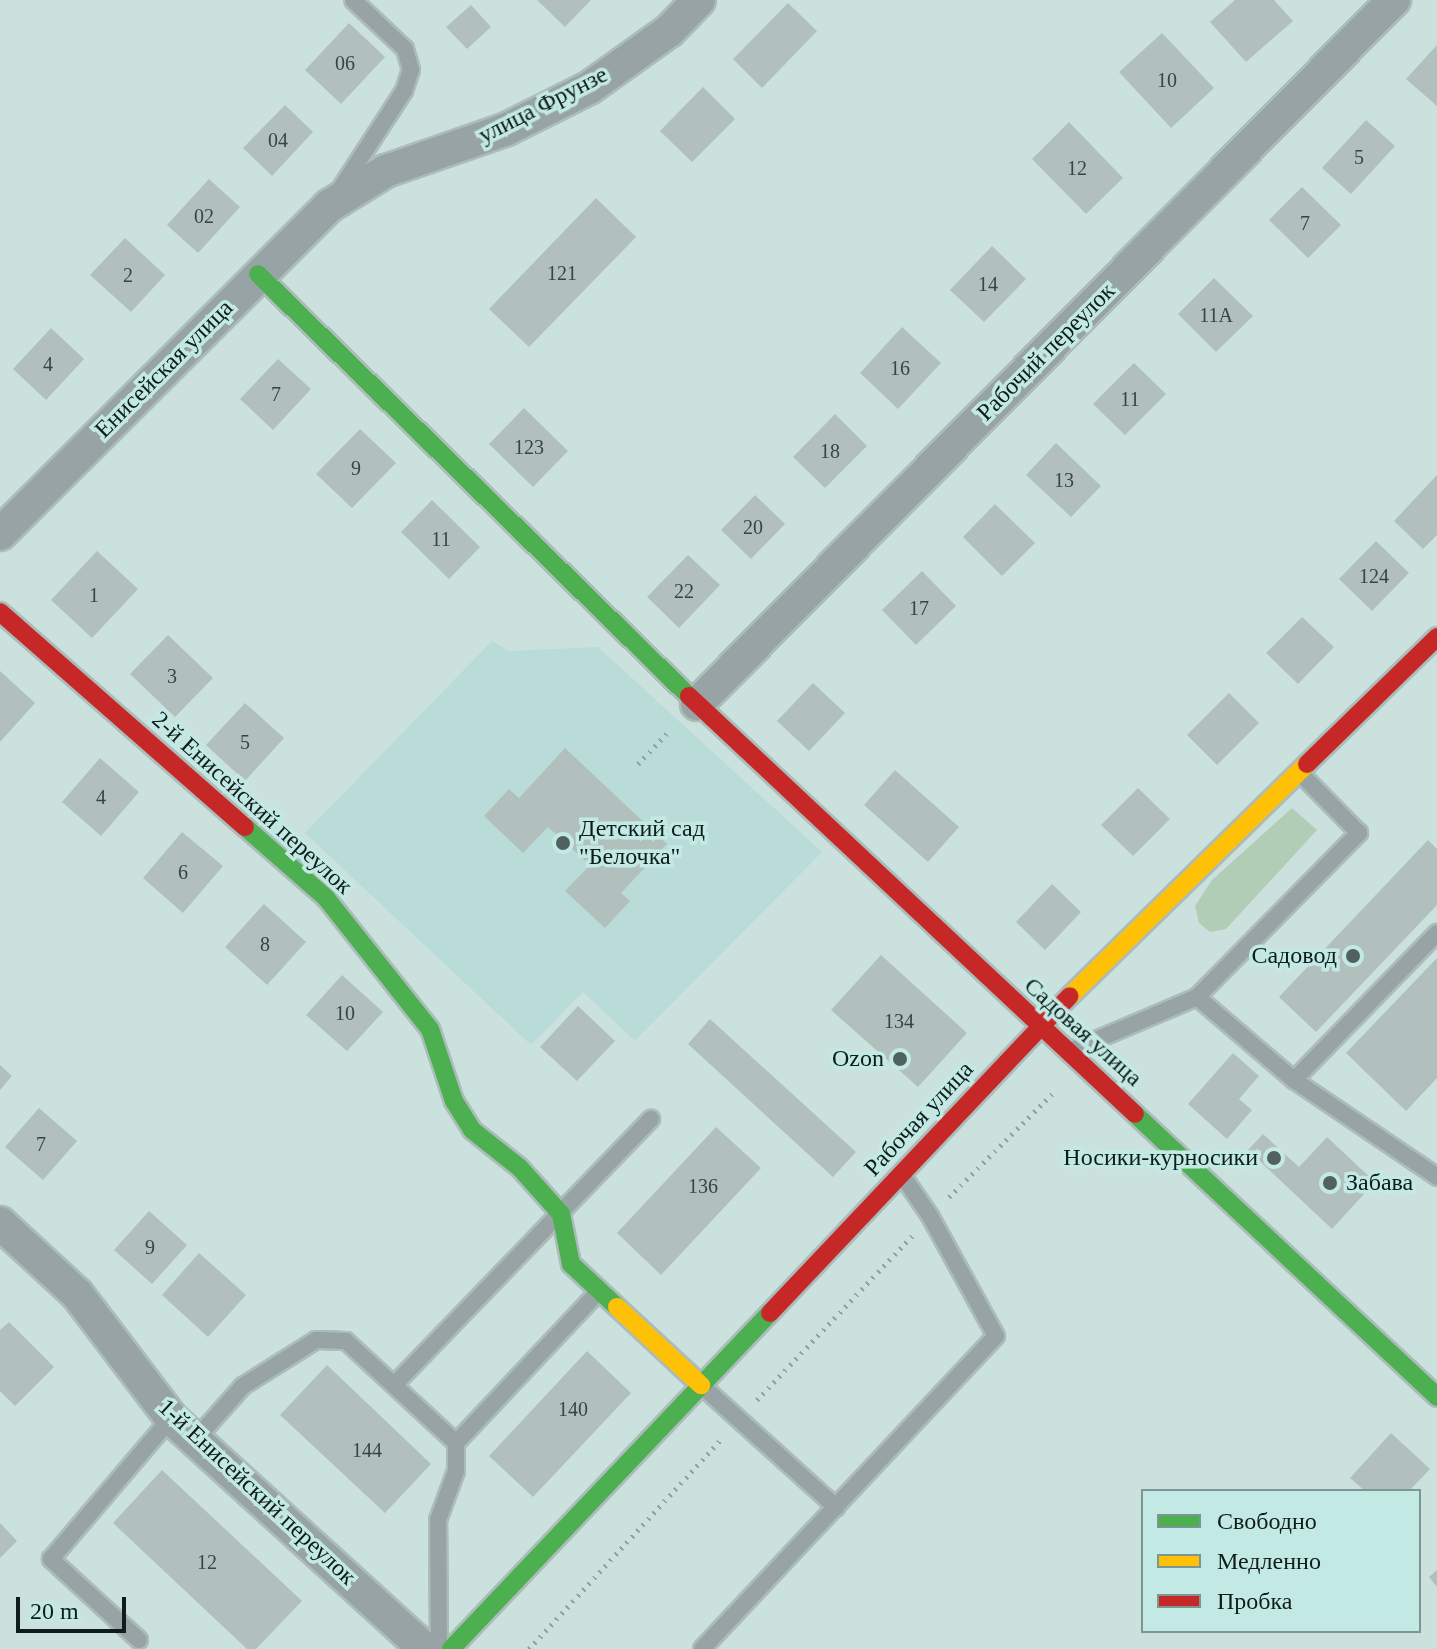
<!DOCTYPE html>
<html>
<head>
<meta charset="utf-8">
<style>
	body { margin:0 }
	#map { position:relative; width:1437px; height:1649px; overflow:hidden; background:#cbe1de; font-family:"Times New Roman",serif }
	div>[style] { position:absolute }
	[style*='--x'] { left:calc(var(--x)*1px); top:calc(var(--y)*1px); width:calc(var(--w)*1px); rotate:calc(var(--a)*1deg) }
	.built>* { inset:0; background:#b9dcd8 }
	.green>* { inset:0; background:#b1cdb5 }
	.building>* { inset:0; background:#b1c0bc }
	.path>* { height:5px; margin-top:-2.5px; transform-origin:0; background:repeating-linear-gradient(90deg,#96a2a2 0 2px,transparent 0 8px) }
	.roads { filter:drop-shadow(2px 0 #abbcb9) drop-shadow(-2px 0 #abbcb9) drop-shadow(0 2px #abbcb9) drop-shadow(0 -2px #abbcb9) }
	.lane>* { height:16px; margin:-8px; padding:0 8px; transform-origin:8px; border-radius:8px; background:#97a3a4 }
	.street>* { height:32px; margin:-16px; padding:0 16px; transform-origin:16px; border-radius:16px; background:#97a3a4 }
	.fast>* { height:18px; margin:-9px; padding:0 9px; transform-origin:9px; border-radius:9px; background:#4caf50 }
	.slow>* { height:18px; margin:-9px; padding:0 9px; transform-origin:9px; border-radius:9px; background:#ffc107 }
	.jam>* { height:18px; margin:-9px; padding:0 9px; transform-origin:9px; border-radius:9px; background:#c62828 }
	.dots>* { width:22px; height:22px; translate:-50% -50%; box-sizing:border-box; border:4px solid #c3e9e4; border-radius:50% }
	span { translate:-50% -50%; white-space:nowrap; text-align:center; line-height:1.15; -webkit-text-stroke:7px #c3e9e4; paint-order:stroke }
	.number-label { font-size:20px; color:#374543 }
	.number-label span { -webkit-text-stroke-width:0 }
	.street-label { font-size:24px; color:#0e1c1b }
	.poi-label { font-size:24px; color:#0e1c1b }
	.left { translate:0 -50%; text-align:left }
	.right { translate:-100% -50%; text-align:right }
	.legend { position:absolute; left:1141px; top:1489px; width:280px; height:144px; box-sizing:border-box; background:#c3e9e4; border:2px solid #7b9794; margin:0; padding:10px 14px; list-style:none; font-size:24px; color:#0e1c1b }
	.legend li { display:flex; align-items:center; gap:16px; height:40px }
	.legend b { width:40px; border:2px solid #7b9794 }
	.scale { position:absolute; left:16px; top:1597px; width:110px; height:36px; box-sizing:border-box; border:4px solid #0e1c1b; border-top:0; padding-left:10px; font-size:24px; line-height:28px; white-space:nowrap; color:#0e1c1b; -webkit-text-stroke:6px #c3e9e4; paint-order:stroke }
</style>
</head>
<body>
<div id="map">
	<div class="built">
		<div style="clip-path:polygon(492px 641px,509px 651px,598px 647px,822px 852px,635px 1041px,583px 992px,531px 1045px,305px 833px)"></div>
	</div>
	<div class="green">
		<div style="clip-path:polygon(1292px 808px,1317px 830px,1226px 929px,1210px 932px,1199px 923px,1195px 906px,1212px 880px)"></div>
	</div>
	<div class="building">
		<div style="clip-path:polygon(537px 0,591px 0,565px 27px)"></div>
		<div style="clip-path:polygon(1235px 0,1274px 0,1293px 21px,1246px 62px,1210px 22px)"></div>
		<div style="clip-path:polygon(788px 3px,817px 31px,762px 88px,733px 59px)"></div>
		<div style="clip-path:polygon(471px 5px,491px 27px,467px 49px,446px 27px)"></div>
		<div style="clip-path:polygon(349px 23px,385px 57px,341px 104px,305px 70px)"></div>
		<div style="clip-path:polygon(1162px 33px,1214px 88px,1171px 128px,1119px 72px)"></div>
		<div style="clip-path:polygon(1437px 45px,1437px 106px,1406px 79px)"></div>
		<div style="clip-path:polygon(703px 87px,735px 119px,692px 162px,660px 131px)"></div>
		<div style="clip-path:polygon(285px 105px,313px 132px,272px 176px,243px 148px)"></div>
		<div style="clip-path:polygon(1366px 120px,1395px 146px,1351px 194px,1322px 168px)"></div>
		<div style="clip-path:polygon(1069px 122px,1123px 178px,1086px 214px,1032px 159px)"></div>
		<div style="clip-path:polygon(209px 179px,240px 207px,198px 253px,167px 225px)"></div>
		<div style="clip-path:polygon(1302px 187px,1341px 225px,1308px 258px,1269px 220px)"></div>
		<div style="clip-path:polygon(596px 198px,636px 237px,529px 347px,489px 309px)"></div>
		<div style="clip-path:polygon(125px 238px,165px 275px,131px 312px,90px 275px)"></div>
		<div style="clip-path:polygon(992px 246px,1026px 279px,984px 322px,950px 290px)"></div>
		<div style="clip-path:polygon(1214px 278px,1253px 316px,1216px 352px,1178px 314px)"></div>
		<div style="clip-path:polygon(902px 327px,941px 363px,898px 409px,860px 373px)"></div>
		<div style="clip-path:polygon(51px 328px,84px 359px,46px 400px,13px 369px)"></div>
		<div style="clip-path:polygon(278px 359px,311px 389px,273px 430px,240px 399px)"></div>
		<div style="clip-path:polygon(1134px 363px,1166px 394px,1125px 435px,1093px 404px)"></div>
		<div style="clip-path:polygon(524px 408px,568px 451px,533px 487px,489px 444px)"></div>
		<div style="clip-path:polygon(835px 414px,867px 446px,825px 488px,793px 457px)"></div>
		<div style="clip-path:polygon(360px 429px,396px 463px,352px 508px,316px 474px)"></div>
		<div style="clip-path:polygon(1056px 443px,1101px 486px,1071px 517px,1026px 475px)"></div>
		<div style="clip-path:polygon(1437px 475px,1437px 535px,1423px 549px,1394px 521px)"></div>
		<div style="clip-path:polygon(755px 495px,785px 524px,751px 559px,721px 530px)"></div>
		<div style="clip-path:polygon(432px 500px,480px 547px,449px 579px,401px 532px)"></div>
		<div style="clip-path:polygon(995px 504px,1035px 543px,1002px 576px,963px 537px)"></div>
		<div style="clip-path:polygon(1376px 541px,1409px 573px,1372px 611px,1339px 579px)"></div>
		<div style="clip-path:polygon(97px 551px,138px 589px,92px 638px,51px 600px)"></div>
		<div style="clip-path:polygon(688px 555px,720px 585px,679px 628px,647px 597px)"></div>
		<div style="clip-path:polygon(922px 571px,956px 606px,916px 645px,882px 610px)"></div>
		<div style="clip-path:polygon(1302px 617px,1334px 647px,1298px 684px,1266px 653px)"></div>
		<div style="clip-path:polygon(168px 635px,213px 678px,175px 717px,130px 674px)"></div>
		<div style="clip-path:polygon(0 671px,35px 703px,0 742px)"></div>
		<div style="clip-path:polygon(813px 683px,845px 713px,809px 751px,777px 721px)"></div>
		<div style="clip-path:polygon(1229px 693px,1259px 723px,1217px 765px,1187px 735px)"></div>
		<div style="clip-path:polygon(245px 703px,284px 738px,245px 781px,206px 745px)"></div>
		<div style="clip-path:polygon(565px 748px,667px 844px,621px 893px,630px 901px,605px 928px,565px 891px,590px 865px,548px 827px,523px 853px,484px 816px,509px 789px,519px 798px)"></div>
		<div style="clip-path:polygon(100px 758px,139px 792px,101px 836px,62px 802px)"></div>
		<div style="clip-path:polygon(895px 770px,959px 827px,928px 862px,864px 805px)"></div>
		<div style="clip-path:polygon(1138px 788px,1170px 819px,1133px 856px,1101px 825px)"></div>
		<div style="clip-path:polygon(182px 832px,223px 866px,183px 913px,143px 878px)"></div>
		<div style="clip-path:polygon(1428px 840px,1437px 849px,1437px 905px,1316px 1032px,1279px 997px)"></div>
		<div style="clip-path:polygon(1052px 884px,1081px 912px,1045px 950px,1016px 922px)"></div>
		<div style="clip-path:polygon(264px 904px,306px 942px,267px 985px,225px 947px)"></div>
		<div style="clip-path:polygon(881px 955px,967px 1033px,918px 1087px,831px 1010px)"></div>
		<div style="clip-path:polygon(1437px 958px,1437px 1078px,1406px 1111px,1346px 1053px)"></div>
		<div style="clip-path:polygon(342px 975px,383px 1012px,347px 1051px,306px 1015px)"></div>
		<div style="clip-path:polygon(578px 1006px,615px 1041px,577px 1081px,540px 1047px)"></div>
		<div style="clip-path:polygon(710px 1019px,856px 1152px,833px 1177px,688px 1044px)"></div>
		<div style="clip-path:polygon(1233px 1053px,1259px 1076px,1239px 1099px,1252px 1110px,1227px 1139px,1188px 1104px)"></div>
		<div style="clip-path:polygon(0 1065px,12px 1076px,0 1090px)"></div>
		<div style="clip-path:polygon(39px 1108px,77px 1141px,43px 1180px,5px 1147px)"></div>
		<div style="clip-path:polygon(716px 1127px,761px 1168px,661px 1275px,617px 1233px)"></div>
		<div style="clip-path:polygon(1263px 1134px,1299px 1167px,1327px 1137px,1375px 1182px,1332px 1229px,1248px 1150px)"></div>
		<div style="clip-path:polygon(149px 1211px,187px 1245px,152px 1284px,114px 1250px)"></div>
		<div style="clip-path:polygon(199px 1253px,246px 1295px,208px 1337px,162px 1295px)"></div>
		<div style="clip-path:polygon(9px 1322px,54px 1367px,15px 1406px,0 1391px,0 1330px)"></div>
		<div style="clip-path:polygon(587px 1351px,631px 1393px,533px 1497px,489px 1456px)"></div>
		<div style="clip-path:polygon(327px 1365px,431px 1464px,385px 1513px,280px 1415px)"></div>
		<div style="clip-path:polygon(1391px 1433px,1430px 1469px,1409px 1491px,1365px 1491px,1350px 1478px)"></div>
		<div style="clip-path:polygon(162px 1470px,302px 1601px,256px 1649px,247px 1649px,113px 1523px)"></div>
		<div style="clip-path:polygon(0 1523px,17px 1541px,0 1558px)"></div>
		<div style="clip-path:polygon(1437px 1570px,1437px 1587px,1429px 1577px)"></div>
	</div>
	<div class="path">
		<div style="--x:638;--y:764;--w:44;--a:-46.8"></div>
		<div style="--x:949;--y:1197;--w:150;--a:-45"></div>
		<div style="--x:757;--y:1400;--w:226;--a:-46.6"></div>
		<div style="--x:529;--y:1649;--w:287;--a:-47.5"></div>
	</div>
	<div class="roads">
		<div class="lane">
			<div style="--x:339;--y:191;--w:119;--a:-57"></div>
			<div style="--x:404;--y:91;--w:22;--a:-72"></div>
			<div style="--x:411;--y:70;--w:22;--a:-106"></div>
			<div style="--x:405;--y:49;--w:71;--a:-136.7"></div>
			<div style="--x:1197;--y:997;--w:128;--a:40.6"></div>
			<div style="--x:1294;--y:1080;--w:173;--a:34.1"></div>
			<div style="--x:1070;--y:1051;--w:138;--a:-23"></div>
			<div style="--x:1197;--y:997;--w:231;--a:-45.4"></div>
			<div style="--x:1359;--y:833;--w:84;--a:-134.5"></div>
			<div style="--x:1294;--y:1080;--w:205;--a:-45.8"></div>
			<div style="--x:394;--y:1385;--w:370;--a:-46"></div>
			<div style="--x:702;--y:1386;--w:181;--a:42.1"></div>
			<div style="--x:195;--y:1440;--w:72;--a:-48.4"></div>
			<div style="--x:243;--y:1386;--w:86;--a:-32.2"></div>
			<div style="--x:316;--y:1340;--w:30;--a:2"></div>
			<div style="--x:346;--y:1341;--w:150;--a:42.8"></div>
			<div style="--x:139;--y:1640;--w:120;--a:-137.4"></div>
			<div style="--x:51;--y:1559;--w:185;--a:-49.6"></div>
			<div style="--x:439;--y:1649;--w:129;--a:-90.4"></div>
			<div style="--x:438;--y:1520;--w:52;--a:-69.8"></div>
			<div style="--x:456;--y:1471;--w:28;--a:-90"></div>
			<div style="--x:456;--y:1443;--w:209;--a:-46.7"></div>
			<div style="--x:702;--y:1649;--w:429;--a:-46.8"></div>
			<div style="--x:996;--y:1336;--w:137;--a:-118.8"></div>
			<div style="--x:930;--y:1216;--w:50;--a:-124.3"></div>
		</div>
		<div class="street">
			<div style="--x:0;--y:534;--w:465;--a:-44.9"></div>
			<div style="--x:329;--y:206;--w:67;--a:-31.6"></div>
			<div style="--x:386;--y:171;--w:128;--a:-19.1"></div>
			<div style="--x:507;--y:129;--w:92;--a:-26.6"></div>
			<div style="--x:589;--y:88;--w:98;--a:-35.5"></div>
			<div style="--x:669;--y:31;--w:43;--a:-45.9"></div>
			<div style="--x:697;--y:704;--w:991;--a:-45.29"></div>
			<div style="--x:0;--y:1223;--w:105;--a:42.7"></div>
			<div style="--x:77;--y:1294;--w:156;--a:52.8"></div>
			<div style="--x:171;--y:1418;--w:343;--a:42.3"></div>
		</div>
		<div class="fast">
			<div style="--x:258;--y:274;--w:603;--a:44.4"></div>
			<div style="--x:245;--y:827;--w:108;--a:41.2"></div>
			<div style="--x:326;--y:898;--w:167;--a:51.6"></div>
			<div style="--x:430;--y:1029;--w:76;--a:71.6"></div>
			<div style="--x:454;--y:1101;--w:34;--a:58"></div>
			<div style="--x:472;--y:1130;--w:61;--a:38.4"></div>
			<div style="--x:520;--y:1168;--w:62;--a:48.3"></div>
			<div style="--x:561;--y:1214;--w:51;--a:78.7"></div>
			<div style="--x:571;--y:1264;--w:63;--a:43.1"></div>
			<div style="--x:1135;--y:1114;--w:414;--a:43.1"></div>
			<div style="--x:451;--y:1649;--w:463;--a:-46.5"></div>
		</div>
		<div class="slow">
			<div style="--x:1070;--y:996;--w:332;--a:-44.4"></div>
			<div style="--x:617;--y:1307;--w:115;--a:42.9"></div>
		</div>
		<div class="jam">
			<div style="--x:0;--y:612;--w:326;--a:41.3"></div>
			<div style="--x:689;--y:696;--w:611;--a:43.14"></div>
			<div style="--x:1307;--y:764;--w:182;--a:-44.3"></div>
			<div style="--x:770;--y:1313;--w:436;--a:-46.6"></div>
		</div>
	</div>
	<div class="dots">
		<div style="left:563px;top:843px;background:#50615f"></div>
		<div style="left:1353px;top:956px;background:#50615f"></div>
		<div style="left:900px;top:1059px;background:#50615f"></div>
		<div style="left:1274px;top:1158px;background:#50615f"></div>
		<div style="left:1330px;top:1183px;background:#50615f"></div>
	</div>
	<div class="number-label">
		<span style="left:345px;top:63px">06</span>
		<span style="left:1167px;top:80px">10</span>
		<span style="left:278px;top:140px">04</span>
		<span style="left:1359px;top:157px">5</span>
		<span style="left:1077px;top:168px">12</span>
		<span style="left:204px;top:216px">02</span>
		<span style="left:1305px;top:223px">7</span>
		<span style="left:562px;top:273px">121</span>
		<span style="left:128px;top:275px">2</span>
		<span style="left:988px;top:284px">14</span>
		<span style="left:1216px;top:315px">11А</span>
		<span style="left:48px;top:364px">4</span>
		<span style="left:900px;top:368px">16</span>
		<span style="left:276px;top:394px">7</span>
		<span style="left:1130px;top:399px">11</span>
		<span style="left:529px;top:447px">123</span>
		<span style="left:830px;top:451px">18</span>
		<span style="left:356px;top:468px">9</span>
		<span style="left:1064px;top:480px">13</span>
		<span style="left:753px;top:527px">20</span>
		<span style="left:441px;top:539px">11</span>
		<span style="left:1374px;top:576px">124</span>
		<span style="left:684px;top:591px">22</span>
		<span style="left:94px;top:595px">1</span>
		<span style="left:919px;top:608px">17</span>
		<span style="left:172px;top:676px">3</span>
		<span style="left:245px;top:742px">5</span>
		<span style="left:101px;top:797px">4</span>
		<span style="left:183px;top:872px">6</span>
		<span style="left:265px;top:944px">8</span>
		<span style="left:345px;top:1013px">10</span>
		<span style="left:899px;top:1021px">134</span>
		<span style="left:41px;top:1144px">7</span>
		<span style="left:703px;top:1186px">136</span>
		<span style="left:150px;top:1247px">9</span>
		<span style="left:573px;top:1409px">140</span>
		<span style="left:367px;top:1450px">144</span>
		<span style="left:207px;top:1562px">12</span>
	</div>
	<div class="street-label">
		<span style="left:543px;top:105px;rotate:-27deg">улица Фрунзе</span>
		<span style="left:1046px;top:352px;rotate:-45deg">Рабочий переулок</span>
		<span style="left:164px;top:369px;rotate:-45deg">Енисейская улица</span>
		<span style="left:252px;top:803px;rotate:42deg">2-й Енисейский переулок</span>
		<span style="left:1083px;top:1032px;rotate:42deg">Садовая улица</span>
		<span style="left:919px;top:1119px;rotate:-47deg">Рабочая улица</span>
		<span style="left:257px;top:1492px;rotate:43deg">1-й Енисейский переулок</span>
	</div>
	<div class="poi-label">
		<span class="left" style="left:579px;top:843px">Детский сад<br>"Белочка"</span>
		<span class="right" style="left:1337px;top:956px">Садовод</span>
		<span class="right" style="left:884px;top:1059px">Ozon</span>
		<span class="right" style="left:1258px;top:1158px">Носики-курносики</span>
		<span class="left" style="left:1346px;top:1183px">Забава</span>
	</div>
	<ul class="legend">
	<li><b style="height:10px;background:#4caf50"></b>Свободно</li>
	<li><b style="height:10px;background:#ffc107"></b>Медленно</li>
	<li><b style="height:10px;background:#c62828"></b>Пробка</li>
	</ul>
	<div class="scale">20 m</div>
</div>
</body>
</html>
